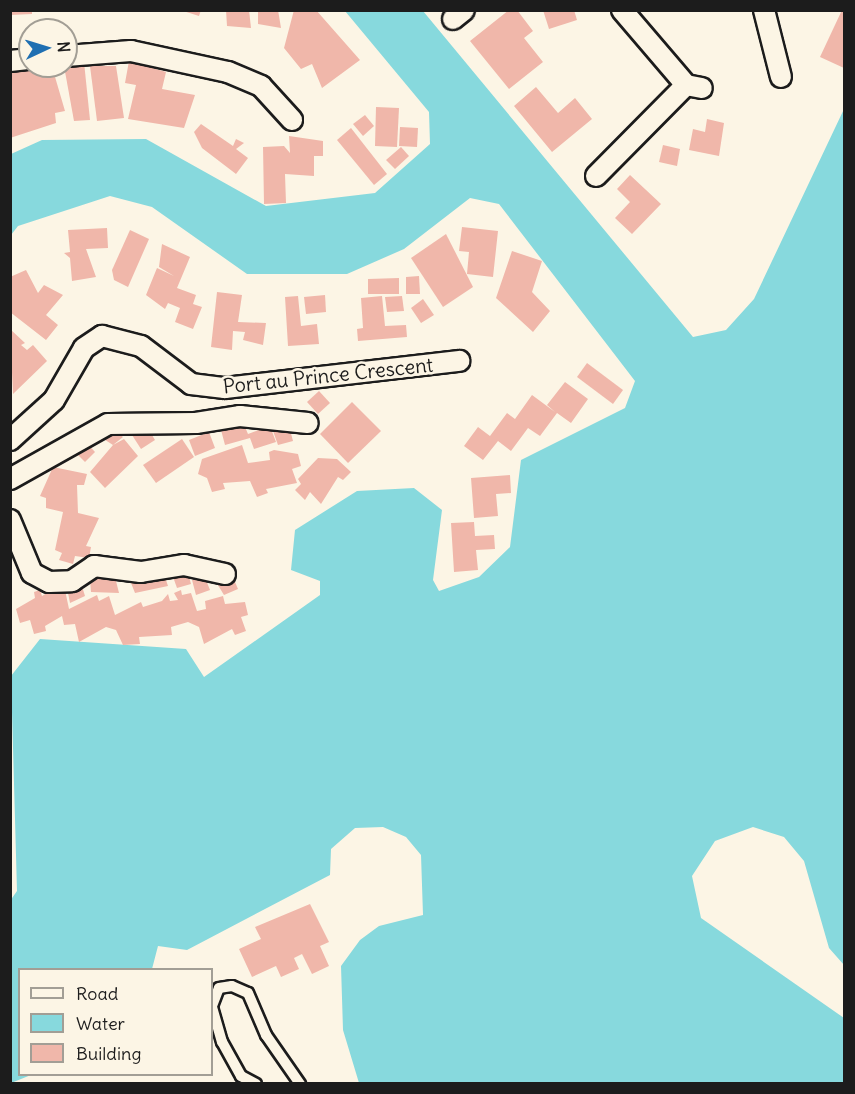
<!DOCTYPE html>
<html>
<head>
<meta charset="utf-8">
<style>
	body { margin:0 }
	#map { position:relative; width:855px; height:1094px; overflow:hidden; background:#fcf5e5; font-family:Delius,sans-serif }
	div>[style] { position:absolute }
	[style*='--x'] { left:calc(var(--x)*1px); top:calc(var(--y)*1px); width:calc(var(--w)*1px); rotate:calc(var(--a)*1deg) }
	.water>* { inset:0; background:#87d9dd }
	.building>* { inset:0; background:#f0b7aa }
	.roads { filter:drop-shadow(2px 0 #1c1c1c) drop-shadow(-2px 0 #1c1c1c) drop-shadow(0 2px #1c1c1c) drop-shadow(0 -2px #1c1c1c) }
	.service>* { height:10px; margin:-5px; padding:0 5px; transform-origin:5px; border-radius:5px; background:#fcf5e5 }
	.minor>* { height:20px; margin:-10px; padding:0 10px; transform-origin:10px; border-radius:10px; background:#fcf5e5 }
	span { translate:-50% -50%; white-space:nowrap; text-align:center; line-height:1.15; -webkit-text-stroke:5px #fcf5e5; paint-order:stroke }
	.street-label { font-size:20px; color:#1c1c1c }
	.frame { position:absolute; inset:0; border:12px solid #1c1c1c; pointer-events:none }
	.legend { position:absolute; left:18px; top:968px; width:195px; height:108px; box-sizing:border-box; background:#fcf5e5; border:2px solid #a29e95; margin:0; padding:8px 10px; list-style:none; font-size:18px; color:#1c1c1c }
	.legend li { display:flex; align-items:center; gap:12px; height:30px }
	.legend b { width:30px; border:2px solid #a29e95 }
	.north { position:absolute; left:18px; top:18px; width:60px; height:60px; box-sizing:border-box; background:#fcf5e5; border:2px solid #a29e95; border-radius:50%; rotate:86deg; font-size:16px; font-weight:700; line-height:24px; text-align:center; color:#1c1c1c }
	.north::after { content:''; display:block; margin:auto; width:21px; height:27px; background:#1f6fb2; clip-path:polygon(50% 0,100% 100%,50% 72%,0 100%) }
</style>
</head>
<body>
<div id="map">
	<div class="water">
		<div style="clip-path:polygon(345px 11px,423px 11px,693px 337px,726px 330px,754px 299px,844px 109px,844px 965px,829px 948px,804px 861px,784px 837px,753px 827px,715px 841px,692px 876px,701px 918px,844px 1018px,844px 1083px,359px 1083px,343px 1030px,341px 966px,360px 940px,379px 926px,423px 915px,421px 855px,406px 837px,383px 827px,355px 828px,331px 849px,330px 875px,187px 950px,158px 946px,152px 969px,20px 970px,20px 1074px,31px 1075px,11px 1083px,10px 901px,17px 891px,11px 676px,40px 639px,186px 649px,204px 677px,320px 595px,320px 581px,291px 570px,295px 530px,357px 491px,414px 488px,442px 510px,433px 580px,439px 591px,479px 577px,510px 547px,521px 460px,625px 408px,635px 381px,499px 204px,470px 198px,404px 249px,347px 274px,247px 274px,152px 207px,110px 196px,18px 226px,11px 235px,11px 154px,42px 140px,146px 139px,266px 206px,375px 193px,430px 144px,429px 112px)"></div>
	</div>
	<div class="building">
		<div style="clip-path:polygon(10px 10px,32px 10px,32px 14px,10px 15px)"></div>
		<div style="clip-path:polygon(180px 10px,201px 10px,199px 16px)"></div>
		<div style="clip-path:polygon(226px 10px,249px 10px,251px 28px,227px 26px)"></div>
		<div style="clip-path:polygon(258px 10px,278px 10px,281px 28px,258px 24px)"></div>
		<div style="clip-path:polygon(294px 10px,316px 10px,360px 60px,322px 88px,312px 64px,301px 69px,284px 48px)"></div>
		<div style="clip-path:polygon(509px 10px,517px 10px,533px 31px,524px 38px,543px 62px,509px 89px,470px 41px)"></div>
		<div style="clip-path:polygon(543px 10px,574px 10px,577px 20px,549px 29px)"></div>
		<div style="clip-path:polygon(842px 10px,844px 10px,844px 68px,820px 57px)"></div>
		<div style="clip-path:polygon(129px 61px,166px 72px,162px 89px,195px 95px,184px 128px,128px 119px,136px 85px,125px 83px)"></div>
		<div style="clip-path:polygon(84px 62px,90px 120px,74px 121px,64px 66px)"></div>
		<div style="clip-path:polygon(26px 65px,27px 71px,53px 70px,65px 111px,55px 113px,56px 123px,10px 138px,10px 67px)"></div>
		<div style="clip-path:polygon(90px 66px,116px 66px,124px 118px,97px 121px)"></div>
		<div style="clip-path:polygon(536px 87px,558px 113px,575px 98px,592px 119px,552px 152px,514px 106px)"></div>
		<div style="clip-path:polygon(376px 107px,399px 108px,397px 147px,375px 146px)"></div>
		<div style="clip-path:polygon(365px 115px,374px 126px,363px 136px,353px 124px)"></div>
		<div style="clip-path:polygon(707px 119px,724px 123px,719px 156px,689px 150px,693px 129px,705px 132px)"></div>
		<div style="clip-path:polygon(201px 124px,233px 146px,236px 139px,244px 143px,236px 149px,248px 158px,236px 174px,202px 148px,194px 132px)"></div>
		<div style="clip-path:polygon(400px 127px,418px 128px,417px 147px,399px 146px)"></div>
		<div style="clip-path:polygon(351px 128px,387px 174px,374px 185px,337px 140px)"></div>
		<div style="clip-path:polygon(289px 136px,323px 141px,323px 156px,314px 156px,314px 176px,285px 174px,286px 203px,264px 204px,263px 147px,284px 146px,290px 153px)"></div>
		<div style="clip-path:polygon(663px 145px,680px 149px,677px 166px,659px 162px)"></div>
		<div style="clip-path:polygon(401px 147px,409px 156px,395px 169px,386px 160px)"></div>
		<div style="clip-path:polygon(630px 175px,661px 204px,632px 234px,615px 218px,630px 202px,617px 189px)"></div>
		<div style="clip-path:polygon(462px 227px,498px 231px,493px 277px,467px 274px,469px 252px,459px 251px)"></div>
		<div style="clip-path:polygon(107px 228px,108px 248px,86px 249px,96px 277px,72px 281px,70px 258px,64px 253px,70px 252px,68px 230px)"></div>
		<div style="clip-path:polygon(130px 230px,149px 239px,128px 287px,114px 280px,112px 270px)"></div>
		<div style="clip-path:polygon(446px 234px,473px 287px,443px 307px,411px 258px)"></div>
		<div style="clip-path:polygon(162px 244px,190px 257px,177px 288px,196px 295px,193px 304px,202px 307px,193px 329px,175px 322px,180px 308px,168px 303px,165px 309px,146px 295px,157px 268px,174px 276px,159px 267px)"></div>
		<div style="clip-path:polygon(512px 251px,542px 261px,532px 292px,550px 311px,533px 332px,496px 298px)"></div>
		<div style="clip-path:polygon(26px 270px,38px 293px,44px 285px,63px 295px,46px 315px,58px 325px,46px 340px,10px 312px,10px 277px)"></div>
		<div style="clip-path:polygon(419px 276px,420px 294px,406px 294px,406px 277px)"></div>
		<div style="clip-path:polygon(399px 278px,399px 294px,368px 294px,368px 279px)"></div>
		<div style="clip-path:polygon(217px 292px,242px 295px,238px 322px,266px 323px,263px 345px,243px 340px,245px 332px,233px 331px,232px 350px,211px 347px)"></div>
		<div style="clip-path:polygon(325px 295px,326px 312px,306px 314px,304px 297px)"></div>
		<div style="clip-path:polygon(298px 296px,301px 326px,317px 324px,319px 344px,288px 346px,285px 297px)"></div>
		<div style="clip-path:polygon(382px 296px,385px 326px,406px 325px,407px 337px,358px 341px,357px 329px,363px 328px,361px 298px)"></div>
		<div style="clip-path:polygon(402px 296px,404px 311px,387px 312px,385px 297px)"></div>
		<div style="clip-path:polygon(423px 299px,434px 315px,421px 323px,411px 308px)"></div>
		<div style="clip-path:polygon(10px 329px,25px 343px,21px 345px,27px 350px,33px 345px,47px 361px,13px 394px)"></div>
		<div style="clip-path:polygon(587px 363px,623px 390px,613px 404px,577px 377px)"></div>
		<div style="clip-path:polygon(565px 382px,588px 399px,571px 423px,557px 413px,540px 436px,528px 428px,511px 451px,498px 441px,483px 460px,464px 446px,478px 427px,490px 436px,507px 413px,515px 419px,532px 395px,555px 412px,547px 405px)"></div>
		<div style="clip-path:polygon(319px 391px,330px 403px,318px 414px,307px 402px)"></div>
		<div style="clip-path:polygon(352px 402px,381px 431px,348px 463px,320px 434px)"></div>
		<div style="clip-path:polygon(243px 422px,248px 434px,270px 426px,276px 442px,254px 449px,250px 438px,225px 445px,221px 430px)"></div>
		<div style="clip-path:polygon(110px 425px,123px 437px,113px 445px,124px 439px,138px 456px,105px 488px,90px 472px,113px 445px,99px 436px)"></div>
		<div style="clip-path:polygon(146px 425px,155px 440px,141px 449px,132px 435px)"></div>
		<div style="clip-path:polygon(289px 426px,293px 441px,278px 445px,273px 431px)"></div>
		<div style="clip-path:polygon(209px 432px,215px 448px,195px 456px,189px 440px)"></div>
		<div style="clip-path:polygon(182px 439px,194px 457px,156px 483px,143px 465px)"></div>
		<div style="clip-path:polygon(84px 440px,95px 452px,85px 462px,73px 450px)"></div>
		<div style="clip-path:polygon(242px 445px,248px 463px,270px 460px,269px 452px,274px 450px,298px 454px,301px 466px,292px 469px,297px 483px,266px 489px,268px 493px,257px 497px,250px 481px,223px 483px,225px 489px,212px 492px,207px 478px,198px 474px,202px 459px)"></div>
		<div style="clip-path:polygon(318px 458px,337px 459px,351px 472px,343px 480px,338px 477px,321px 504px,310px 492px,305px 500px,295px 490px,301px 484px,298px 479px)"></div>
		<div style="clip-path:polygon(53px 467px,87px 474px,84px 485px,77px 485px,78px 513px,99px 518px,86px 546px,91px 547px,89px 558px,75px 556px,73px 564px,59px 560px,62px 553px,55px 550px,63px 512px,46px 508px,46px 498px,40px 496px)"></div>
		<div style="clip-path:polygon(510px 475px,511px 493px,496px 494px,498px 516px,474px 518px,471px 478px)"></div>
		<div style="clip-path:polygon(474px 522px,475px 536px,494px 535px,495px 549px,476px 550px,478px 570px,454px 572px,451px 523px)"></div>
		<div style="clip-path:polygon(187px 569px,191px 584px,177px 588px,172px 574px)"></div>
		<div style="clip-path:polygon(163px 571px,168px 586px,135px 593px,129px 578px)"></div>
		<div style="clip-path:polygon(107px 575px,115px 577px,119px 593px,91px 592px,90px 580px)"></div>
		<div style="clip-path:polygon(204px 575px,210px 590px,196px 595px,192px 580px)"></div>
		<div style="clip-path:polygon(232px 575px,238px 589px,224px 595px,216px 582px)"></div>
		<div style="clip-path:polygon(81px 583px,85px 596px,70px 603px,67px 588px)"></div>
		<div style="clip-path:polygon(54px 589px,65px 590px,69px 609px,97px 595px,99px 601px,109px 596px,115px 615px,141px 602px,143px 607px,162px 601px,168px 594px,170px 601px,178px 600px,174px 593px,181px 590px,182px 595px,191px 593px,197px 611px,206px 609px,205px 601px,223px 596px,225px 604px,245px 602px,248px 615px,241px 617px,246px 631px,235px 635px,232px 629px,204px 644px,199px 627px,188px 622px,171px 627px,172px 635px,139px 637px,140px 644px,123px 645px,116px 630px,106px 627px,79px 642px,75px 624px,64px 625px,62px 616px,45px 626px,46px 631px,34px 634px,30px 620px,20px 623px,16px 609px,35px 598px,34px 592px,40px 590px,42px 596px)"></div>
		<div style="clip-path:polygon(310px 904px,329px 942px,320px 946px,329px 966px,312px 974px,302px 954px,294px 958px,299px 969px,281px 977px,276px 966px,252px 977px,239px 949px,261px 939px,255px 927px)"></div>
	</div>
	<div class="roads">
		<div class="service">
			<div style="--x:256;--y:1084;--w:17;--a:-152"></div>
			<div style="--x:241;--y:1076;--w:39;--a:-119"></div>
			<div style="--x:222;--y:1042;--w:37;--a:-106"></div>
			<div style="--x:212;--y:1006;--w:19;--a:-69"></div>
			<div style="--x:219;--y:988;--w:13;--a:-9"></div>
			<div style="--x:232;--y:986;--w:17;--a:24"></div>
			<div style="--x:248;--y:993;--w:46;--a:66.8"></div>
			<div style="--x:266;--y:1035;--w:60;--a:55.2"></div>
		</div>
		<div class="minor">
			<div style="--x:622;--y:10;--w:99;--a:49.5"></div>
			<div style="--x:686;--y:85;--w:16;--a:11"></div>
			<div style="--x:764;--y:10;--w:69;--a:75.8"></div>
			<div style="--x:453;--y:19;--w:14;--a:-39"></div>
			<div style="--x:66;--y:56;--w:65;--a:-4.4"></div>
			<div style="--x:131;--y:51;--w:99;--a:12.2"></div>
			<div style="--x:228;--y:72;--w:36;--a:23"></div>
			<div style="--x:261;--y:86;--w:46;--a:47.6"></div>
			<div style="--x:10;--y:61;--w:20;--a:-6"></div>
			<div style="--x:596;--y:176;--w:128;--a:-45.3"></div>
			<div style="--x:10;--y:440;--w:59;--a:-42.3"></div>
			<div style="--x:54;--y:400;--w:60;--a:-60"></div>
			<div style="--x:84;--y:348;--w:22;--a:-34"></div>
			<div style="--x:102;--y:336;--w:40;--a:14.4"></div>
			<div style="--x:141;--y:346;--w:63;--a:37.2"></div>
			<div style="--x:191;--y:384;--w:34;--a:7"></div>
			<div style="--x:225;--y:388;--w:236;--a:-6.6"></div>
			<div style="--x:10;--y:479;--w:112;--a:-29.3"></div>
			<div style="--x:108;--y:424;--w:88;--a:-0.7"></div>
			<div style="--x:196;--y:423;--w:45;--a:-9"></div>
			<div style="--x:240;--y:416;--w:68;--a:5.9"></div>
			<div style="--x:10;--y:520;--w:57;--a:67.5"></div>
			<div style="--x:32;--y:573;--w:19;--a:28"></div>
			<div style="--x:49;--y:582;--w:23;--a:-2"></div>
			<div style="--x:72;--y:581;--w:27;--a:-34"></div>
			<div style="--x:94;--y:566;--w:47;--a:7.3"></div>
			<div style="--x:141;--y:572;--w:44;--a:-9.2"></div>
			<div style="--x:184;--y:565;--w:42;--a:12.4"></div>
		</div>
	</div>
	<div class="street-label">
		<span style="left:328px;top:375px;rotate:-6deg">Port au Prince Crescent</span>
	</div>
	<div class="frame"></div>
	<ul class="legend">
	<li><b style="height:8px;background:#fcf5e5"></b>Road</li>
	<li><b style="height:16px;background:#87d9dd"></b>Water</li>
	<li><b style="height:16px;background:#f0b7aa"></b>Building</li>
	</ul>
	<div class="north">N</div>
</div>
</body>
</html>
